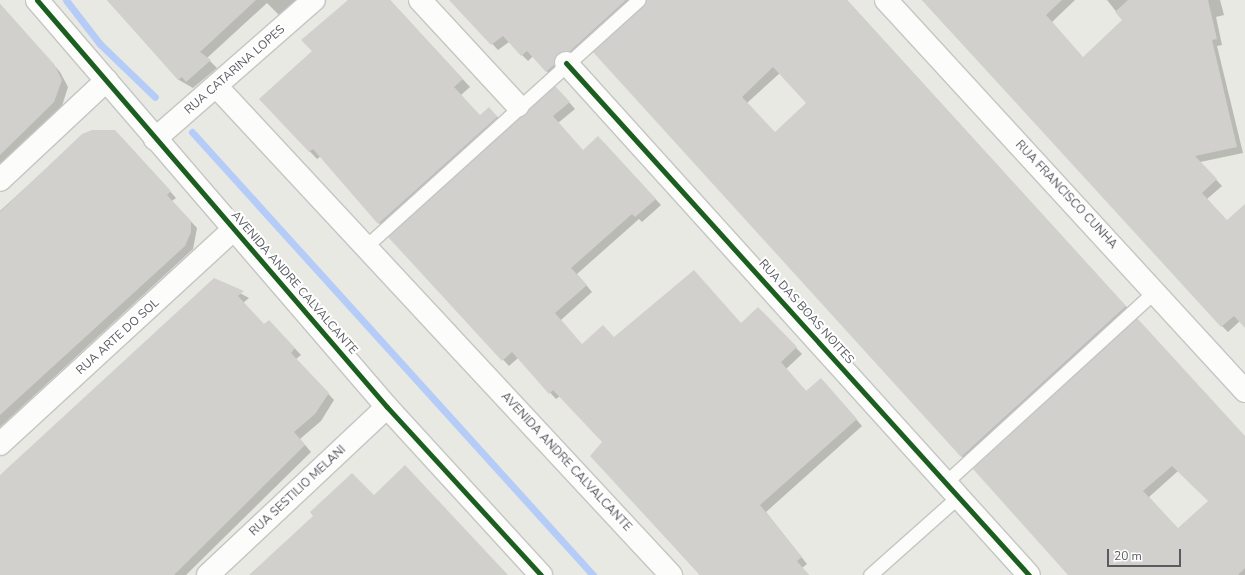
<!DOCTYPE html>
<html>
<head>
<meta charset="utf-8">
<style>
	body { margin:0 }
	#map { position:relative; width:1245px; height:575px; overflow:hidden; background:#e9e9e3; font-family:"Nunito Sans",sans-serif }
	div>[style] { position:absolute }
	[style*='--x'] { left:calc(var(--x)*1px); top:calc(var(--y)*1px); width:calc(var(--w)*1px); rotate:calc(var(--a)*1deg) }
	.shadow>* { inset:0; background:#0003 }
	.stream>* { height:7px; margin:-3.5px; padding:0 3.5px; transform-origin:3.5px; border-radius:3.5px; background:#b4ccf7 }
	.building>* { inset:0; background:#d1d0cd }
	.roads { filter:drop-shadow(1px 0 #c5c5c5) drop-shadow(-1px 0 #c5c5c5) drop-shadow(0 1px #c5c5c5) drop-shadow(0 -1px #c5c5c5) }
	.service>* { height:13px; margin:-6.5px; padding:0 6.5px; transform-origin:6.5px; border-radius:6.5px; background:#fcfcfb }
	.minor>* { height:22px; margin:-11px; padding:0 11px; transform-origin:11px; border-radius:11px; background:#fcfcfb }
	.cycleway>* { height:5px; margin:-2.5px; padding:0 2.5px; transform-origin:2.5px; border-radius:2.5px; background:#1b5e20 }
	span { translate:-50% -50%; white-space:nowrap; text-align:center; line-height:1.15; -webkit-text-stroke:4px #fff; paint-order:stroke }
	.street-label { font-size:12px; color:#595b61 }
	.scale { position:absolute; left:1107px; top:549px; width:74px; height:18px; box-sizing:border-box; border:2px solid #595b61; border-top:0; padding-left:5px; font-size:12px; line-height:14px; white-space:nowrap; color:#595b61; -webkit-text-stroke:3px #fff; paint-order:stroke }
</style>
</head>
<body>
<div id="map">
	<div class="shadow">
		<div style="clip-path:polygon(107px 0,297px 0,279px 15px,267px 3px,207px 58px,217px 68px,193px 88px,179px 80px)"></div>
		<div style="clip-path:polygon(348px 0,390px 0,470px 87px,461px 95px,480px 117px,489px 108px,504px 124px,386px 231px,321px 156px,317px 159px,260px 99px,313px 51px)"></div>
		<div style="clip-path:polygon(451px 0,639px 0,553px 78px,533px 56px,528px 61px,509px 42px,498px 50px)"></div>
		<div style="clip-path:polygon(evenodd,644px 0,847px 0,1132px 313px,968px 463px,594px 52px,644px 6px,644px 0,780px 73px,808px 103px,775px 133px,747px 103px,780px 73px)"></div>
		<div style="clip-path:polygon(922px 0,1075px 0,1052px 22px,1083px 58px,1123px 20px,1107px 0,1220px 0,1224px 15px,1216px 17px,1222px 45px,1217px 46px,1243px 153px,1200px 162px,1222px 186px,1207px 199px,1228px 222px,1245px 206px,1245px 327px,1240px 321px,1228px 332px,1222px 326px)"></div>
		<div style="clip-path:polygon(0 4px,60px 72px,68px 87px,61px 109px,0 167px)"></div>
		<div style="clip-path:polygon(561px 93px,575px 109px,558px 123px,583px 151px,604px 143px,661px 205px,642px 222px,639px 219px,577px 274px,592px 292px,561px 320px,582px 345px,741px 324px,758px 309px,802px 354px,786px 369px,807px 392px,827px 386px,862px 426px,766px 512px,807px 564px,802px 568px,809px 575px,700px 575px,591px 456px,603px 442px,560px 396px,556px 399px,518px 358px,509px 366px,390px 237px)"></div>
		<div style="clip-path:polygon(83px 135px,122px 138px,176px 198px,172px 201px,197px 228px,193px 249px,0 427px,0 211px)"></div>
		<div style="clip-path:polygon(214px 279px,249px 298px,243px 303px,264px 325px,269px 321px,301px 355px,296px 359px,334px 400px,321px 421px,300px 439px,311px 452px,186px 575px,0 575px,0 476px)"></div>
		<div style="clip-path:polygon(evenodd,1245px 436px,1245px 575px,1072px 575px,974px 469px,1245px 436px,1178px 471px,1209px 501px,1178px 529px,1149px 497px,1178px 471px)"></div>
	</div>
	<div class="stream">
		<div style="--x:66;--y:0;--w:56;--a:52.3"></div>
		<div style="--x:100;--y:44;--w:76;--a:43.9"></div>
		<div style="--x:192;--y:132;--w:598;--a:47.85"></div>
	</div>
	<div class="building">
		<div style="clip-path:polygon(107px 0,256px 0,200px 52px,211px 60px,186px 82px,182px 77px,178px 80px)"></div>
		<div style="clip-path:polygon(348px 0,390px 0,463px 79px,454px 87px,480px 115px,489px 107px,497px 117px,378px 224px,313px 149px,309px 152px,259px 99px,312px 51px,301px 40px)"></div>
		<div style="clip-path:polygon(449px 0,626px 0,570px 51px,557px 54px,554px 65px,546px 72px,527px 51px,521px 56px,503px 36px,491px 45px)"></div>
		<div style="clip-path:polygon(evenodd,646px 0,847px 0,1126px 306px,961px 457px,593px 52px,646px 0,773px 67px,806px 103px,775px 132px,742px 97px,773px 67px)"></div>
		<div style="clip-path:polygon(922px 0,1062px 0,1046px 15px,1083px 57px,1122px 20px,1115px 12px,1128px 0,1208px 0,1217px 39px,1212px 40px,1237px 147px,1195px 156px,1217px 179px,1202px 193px,1227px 220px,1245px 204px,1245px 328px,1234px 316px,1221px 327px)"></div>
		<div style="clip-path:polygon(0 4px,54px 64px,62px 80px,54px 102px,0 155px)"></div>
		<div style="clip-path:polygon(555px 86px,570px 102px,553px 116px,583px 150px,598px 136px,656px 199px,635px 217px,632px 214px,571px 268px,587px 285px,555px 313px,582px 344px,603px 325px,614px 337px,694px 270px,741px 323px,758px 307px,797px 347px,781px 362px,806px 391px,821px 378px,857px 419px,760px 505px,802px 557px,797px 561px,809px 575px,700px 575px,590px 456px,602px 442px,553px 390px,549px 394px,512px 352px,502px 361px,388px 237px)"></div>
		<div style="clip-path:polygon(92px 130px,115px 130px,171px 191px,167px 195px,191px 221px,191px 232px,185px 246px,0 415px,0 212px,82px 134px)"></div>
		<div style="clip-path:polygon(214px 278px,244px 291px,238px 296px,264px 324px,269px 320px,295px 348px,291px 353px,329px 393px,315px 414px,294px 432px,305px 445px,174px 575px,0 575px,0 475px)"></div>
		<div style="clip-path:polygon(evenodd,1137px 318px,1245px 436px,1245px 568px,1238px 575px,1068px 575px,973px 469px,1137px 318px,1172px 466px,1208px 501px,1178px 528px,1143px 491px,1172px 466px)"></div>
		<div style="clip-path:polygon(405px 465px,508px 575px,249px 575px,313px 516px,310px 512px,352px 473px,374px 495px)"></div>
	</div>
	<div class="roads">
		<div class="service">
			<div style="--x:364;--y:248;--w:370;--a:-42.1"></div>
			<div style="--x:946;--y:482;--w:283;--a:-42.4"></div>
			<div style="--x:870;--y:575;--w:119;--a:-41.6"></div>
		</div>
		<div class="minor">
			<div style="--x:37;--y:0;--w:537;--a:49.31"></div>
			<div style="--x:387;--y:407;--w:228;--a:47.5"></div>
			<div style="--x:420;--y:0;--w:144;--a:47.2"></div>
			<div style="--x:886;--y:0;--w:531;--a:47.44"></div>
			<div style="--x:566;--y:63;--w:690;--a:47.88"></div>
			<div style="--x:217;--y:87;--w:667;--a:47.07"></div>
			<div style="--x:155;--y:139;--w:211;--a:-41.2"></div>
			<div style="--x:0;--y:180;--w:146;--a:-43.1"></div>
			<div style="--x:0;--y:444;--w:318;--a:-42.6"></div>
			<div style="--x:208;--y:575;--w:245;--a:-43.2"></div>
		</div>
	</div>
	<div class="cycleway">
		<div style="--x:37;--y:0;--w:537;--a:49.31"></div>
		<div style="--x:387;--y:407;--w:228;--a:47.5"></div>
		<div style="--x:566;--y:63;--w:690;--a:47.88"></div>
	</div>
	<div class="street-label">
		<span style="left:235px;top:70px;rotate:-41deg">RUA CATARINA LOPES</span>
		<span style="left:1066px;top:195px;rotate:47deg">RUA FRANCISCO CUNHA</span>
		<span style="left:294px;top:283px;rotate:49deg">AVENIDA ANDRE CALVALCANTE</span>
		<span style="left:806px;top:312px;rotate:48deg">RUA DAS BOAS NOITES</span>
		<span style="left:118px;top:337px;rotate:-42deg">RUA ARTE DO SOL</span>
		<span style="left:566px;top:462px;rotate:47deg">AVENIDA ANDRE CALVALCANTE</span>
		<span style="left:298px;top:491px;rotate:-43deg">RUA SESTILIO MELANI</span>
	</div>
	<div class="scale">20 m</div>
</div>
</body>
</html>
